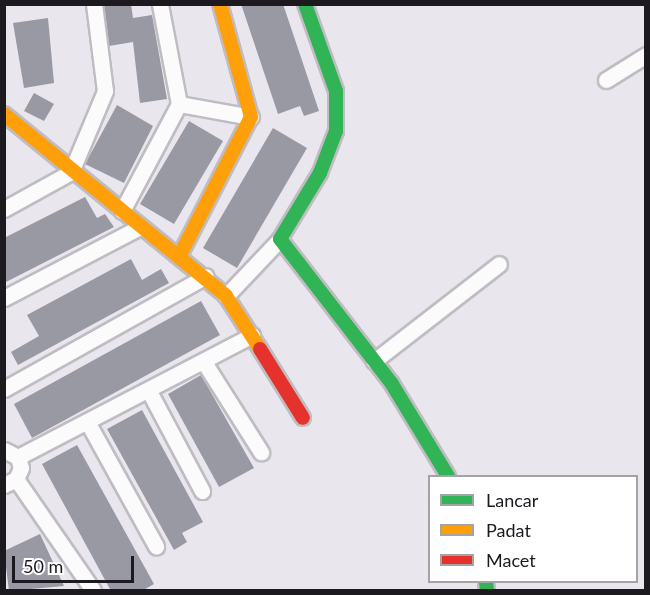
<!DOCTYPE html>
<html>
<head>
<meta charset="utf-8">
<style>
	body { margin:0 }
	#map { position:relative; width:650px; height:595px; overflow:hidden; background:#eae6ee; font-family:Lato,sans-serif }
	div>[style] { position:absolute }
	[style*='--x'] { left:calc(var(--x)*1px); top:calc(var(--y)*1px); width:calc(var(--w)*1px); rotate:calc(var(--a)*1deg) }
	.building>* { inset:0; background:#9999a3 }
	.roads { filter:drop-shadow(2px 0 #bfbcc2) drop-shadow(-2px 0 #bfbcc2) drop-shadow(0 2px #bfbcc2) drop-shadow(0 -2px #bfbcc2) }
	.street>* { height:15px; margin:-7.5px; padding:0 7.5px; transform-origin:7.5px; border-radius:7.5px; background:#fcfbfc }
	.fast>* { height:14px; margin:-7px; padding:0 7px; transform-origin:7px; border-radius:7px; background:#30b455 }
	.slow>* { height:14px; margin:-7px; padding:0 7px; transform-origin:7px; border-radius:7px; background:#ff9f0a }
	.jam>* { height:14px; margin:-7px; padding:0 7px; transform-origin:7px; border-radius:7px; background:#e5322d }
	span { translate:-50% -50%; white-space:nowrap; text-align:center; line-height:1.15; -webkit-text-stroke:6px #fff; paint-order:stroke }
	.frame { position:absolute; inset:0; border:6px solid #1c191f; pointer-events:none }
	.legend { position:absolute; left:428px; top:475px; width:210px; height:108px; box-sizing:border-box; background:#fff; border:2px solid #a4a3a5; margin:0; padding:8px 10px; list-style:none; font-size:18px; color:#1c191f }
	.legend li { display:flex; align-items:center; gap:12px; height:30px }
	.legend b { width:30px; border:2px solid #a4a3a5 }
	.scale { position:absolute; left:12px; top:556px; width:122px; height:27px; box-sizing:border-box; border:3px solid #1c191f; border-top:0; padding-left:8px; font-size:18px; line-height:21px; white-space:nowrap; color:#1c191f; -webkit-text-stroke:4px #fff; paint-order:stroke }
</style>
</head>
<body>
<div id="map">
	<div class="building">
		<div style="clip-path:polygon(131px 4px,133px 18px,152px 15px,167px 99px,140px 103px,133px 42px,109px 46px,104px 6px)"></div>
		<div style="clip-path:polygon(241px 4px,283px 4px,319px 111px,304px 116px,300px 106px,278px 114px)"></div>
		<div style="clip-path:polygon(48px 18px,54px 83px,24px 88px,13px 23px)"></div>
		<div style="clip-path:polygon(34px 93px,54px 104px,44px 121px,24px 111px)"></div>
		<div style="clip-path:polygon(117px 105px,153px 126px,124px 183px,85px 164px)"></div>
		<div style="clip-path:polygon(189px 121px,223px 141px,174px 224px,140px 204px)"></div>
		<div style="clip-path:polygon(273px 128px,307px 148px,237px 268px,203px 248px)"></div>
		<div style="clip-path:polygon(85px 197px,97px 218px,105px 214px,114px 227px,4px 283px,4px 238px)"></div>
		<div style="clip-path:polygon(131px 259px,142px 280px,161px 269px,169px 283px,18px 365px,11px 352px,39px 336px,27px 315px)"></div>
		<div style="clip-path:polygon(201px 301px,220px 335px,32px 438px,14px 404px)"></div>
		<div style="clip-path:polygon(201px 375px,254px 468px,219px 487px,168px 394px)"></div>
		<div style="clip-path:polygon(142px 410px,203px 522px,182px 533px,187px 542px,174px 550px,107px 429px)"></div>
		<div style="clip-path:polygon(77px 445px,154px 584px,142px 591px,111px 591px,42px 464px)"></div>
		<div style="clip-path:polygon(40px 534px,64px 586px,9px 591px,4px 551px)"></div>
	</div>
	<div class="roads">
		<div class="street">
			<div style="--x:606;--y:80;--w:47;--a:-32"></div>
			<div style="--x:179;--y:104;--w:73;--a:10.2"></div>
			<div style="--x:4;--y:209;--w:77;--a:-28.9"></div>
			<div style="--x:71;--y:172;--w:88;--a:-67.2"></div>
			<div style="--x:105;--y:91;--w:88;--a:-97.2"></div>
			<div style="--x:122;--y:211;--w:121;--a:-62"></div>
			<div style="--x:179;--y:104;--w:102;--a:-100.8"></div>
			<div style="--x:226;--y:296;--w:79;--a:-46.5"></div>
			<div style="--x:4;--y:298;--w:153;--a:-27.6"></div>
			<div style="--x:374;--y:361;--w:158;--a:-37.8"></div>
			<div style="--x:204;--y:362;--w:107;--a:57.7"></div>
			<div style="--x:4;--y:389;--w:231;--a:-29.2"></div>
			<div style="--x:150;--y:393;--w:111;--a:62"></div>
			<div style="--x:88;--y:423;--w:141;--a:61.1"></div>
			<div style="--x:4;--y:450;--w:16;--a:27"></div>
			<div style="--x:18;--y:457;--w:11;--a:75"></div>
			<div style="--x:21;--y:468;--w:12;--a:114"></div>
			<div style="--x:16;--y:479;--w:13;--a:153"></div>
			<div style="--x:18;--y:457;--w:264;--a:-27.5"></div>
			<div style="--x:16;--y:479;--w:135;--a:55.3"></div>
		</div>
		<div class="fast">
			<div style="--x:305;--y:4;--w:92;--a:70.4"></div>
			<div style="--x:336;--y:91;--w:40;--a:90"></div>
			<div style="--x:336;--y:131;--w:45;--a:110.9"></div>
			<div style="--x:320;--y:173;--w:77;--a:121.2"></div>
			<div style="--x:280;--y:239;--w:183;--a:52.3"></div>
			<div style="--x:392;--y:384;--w:108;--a:58.7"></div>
			<div style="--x:486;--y:582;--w:8;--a:83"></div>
		</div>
		<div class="slow">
			<div style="--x:4;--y:114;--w:287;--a:39.3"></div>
			<div style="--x:226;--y:296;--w:63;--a:57.3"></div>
			<div style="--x:180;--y:255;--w:155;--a:-62.8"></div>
			<div style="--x:251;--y:117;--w:117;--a:-105.3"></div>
		</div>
		<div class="jam">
			<div style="--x:260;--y:349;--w:81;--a:58.1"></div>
		</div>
	</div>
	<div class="frame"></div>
	<ul class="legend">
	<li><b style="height:8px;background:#30b455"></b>Lancar</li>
	<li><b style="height:8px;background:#ff9f0a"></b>Padat</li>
	<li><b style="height:8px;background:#e5322d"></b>Macet</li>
	</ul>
	<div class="scale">50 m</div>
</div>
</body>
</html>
